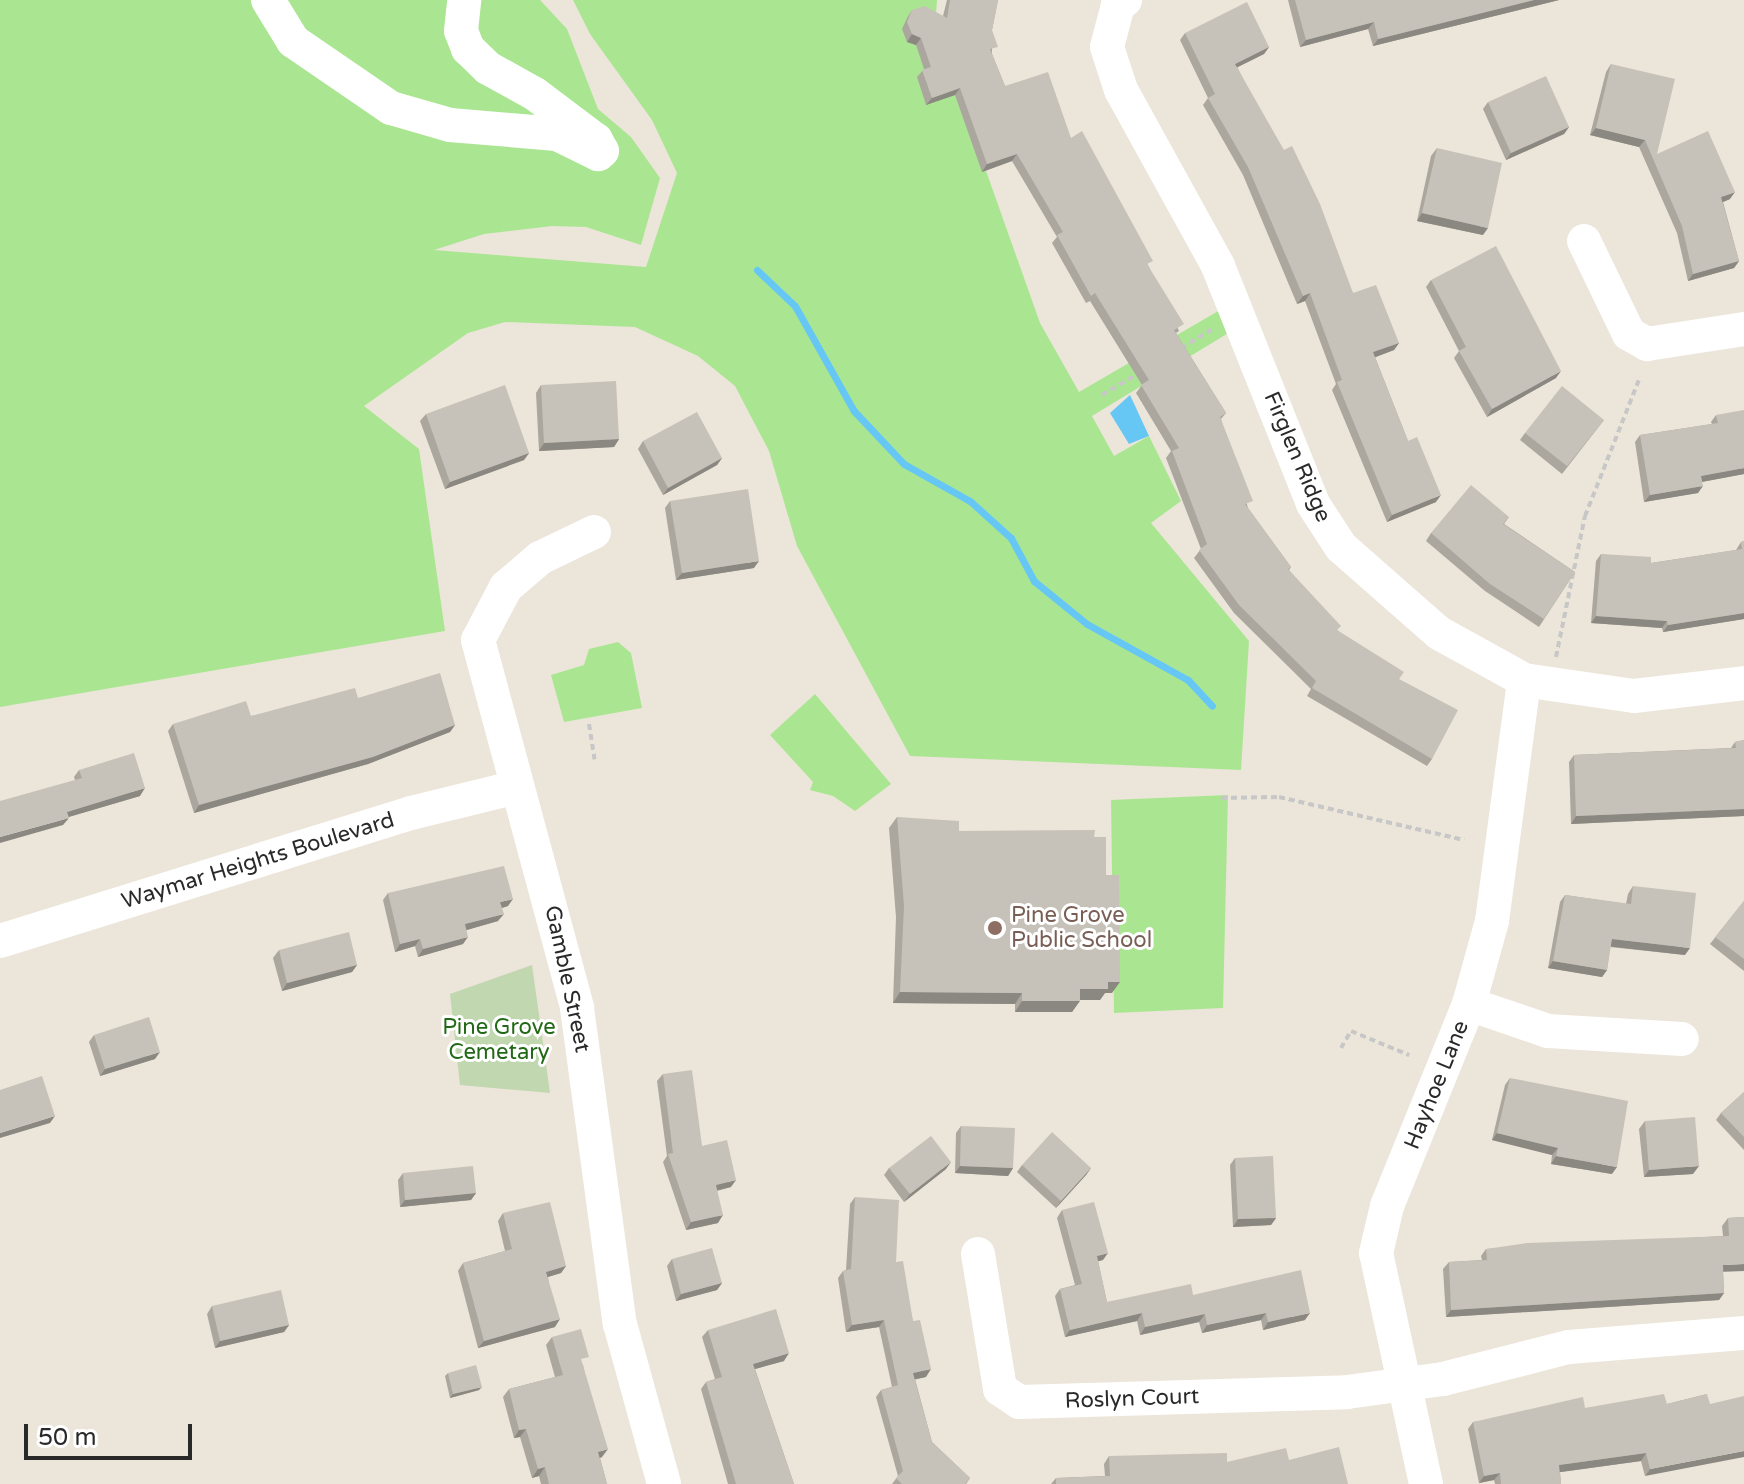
<!DOCTYPE html>
<html>
<head>
<meta charset="utf-8">
<style>
	body { margin:0 }
	#map { position:relative; width:1744px; height:1484px; overflow:hidden; background:#ece5d9; font-family:"Varela Round",sans-serif }
	div>[style] { position:absolute }
	[style*='--x'] { left:calc(var(--x)*1px); top:calc(var(--y)*1px); width:calc(var(--w)*1px); rotate:calc(var(--a)*1deg) }
	.green>* { inset:0; background:#aae692 }
	.cemetery>* { inset:0; background:#c1d7b0 }
	.water>* { inset:0; background:#66c7f5 }
	.stream>* { height:7px; margin:-3.5px; padding:0 3.5px; transform-origin:3.5px; border-radius:3.5px; background:#66c7f5 }
	.path>* { height:4px; margin-top:-2px; transform-origin:0; background:repeating-linear-gradient(90deg,#c7c7c7 0 6px,transparent 0 10px) }
	.minor>* { height:34px; margin:-17px; padding:0 17px; transform-origin:17px; border-radius:17px; background:#fff }
	.wall>* { inset:0; background:#aba79f }
	.shaded-wall>* { inset:0; background:#8b8882 }
	.building>* { inset:0; background:#c7c2b9 }
	.dots>* { width:22px; height:22px; translate:-50% -50%; box-sizing:border-box; border:4px solid #fff; border-radius:50% }
	span { translate:-50% -50%; white-space:nowrap; text-align:center; line-height:1.15; -webkit-text-stroke:6px #fff; paint-order:stroke }
	.street-label { font-size:22px; color:#292929 }
	.education-label { font-size:22px; color:#785e54 }
	.left { translate:0 -50%; text-align:left }
	.park-label { font-size:22px; color:#226916 }
	.scale { position:absolute; left:24px; top:1424px; width:168px; height:36px; box-sizing:border-box; border:4px solid #292929; border-top:0; padding-left:10px; font-size:24px; line-height:28px; white-space:nowrap; color:#292929; -webkit-text-stroke:6px #fff; paint-order:stroke }
</style>
</head>
<body>
<div id="map">
	<div class="green">
		<div style="clip-path:polygon(0 0,540px 0,567px 29px,598px 109px,631px 137px,660px 178px,641px 245px,586px 227px,552px 226px,484px 234px,434px 250px,646px 267px,677px 173px,652px 120px,590px 34px,573px 0,937px 0,935px 27px,1040px 323px,1079px 392px,1220px 310px,1230px 332px,1092px 416px,1114px 456px,1149px 436px,1181px 501px,1151px 523px,1249px 641px,1241px 770px,910px 756px,797px 546px,769px 451px,735px 386px,698px 356px,635px 327px,505px 322px,468px 333px,364px 406px,419px 449px,445px 631px,0 707px)"></div>
		<div style="clip-path:polygon(618px 642px,631px 653px,642px 708px,564px 722px,551px 675px,584px 665px,589px 649px)"></div>
		<div style="clip-path:polygon(815px 694px,891px 784px,855px 811px,833px 796px,810px 790px,813px 782px,770px 735px)"></div>
		<div style="clip-path:polygon(1228px 795px,1223px 1008px,1114px 1013px,1111px 800px)"></div>
	</div>
	<div class="cemetery">
		<div style="clip-path:polygon(532px 965px,550px 1093px,460px 1085px,450px 994px)"></div>
	</div>
	<div class="water">
		<div style="clip-path:polygon(1130px 395px,1149px 436px,1129px 444px,1110px 413px)"></div>
	</div>
	<div class="stream">
		<div style="--x:757;--y:270;--w:52;--a:43.5"></div>
		<div style="--x:795;--y:306;--w:120;--a:60.7"></div>
		<div style="--x:854;--y:411;--w:73;--a:46.7"></div>
		<div style="--x:904;--y:464;--w:76;--a:29.3"></div>
		<div style="--x:970;--y:501;--w:55;--a:42.1"></div>
		<div style="--x:1011;--y:538;--w:49;--a:61.9"></div>
		<div style="--x:1034;--y:581;--w:68;--a:39.1"></div>
		<div style="--x:1087;--y:624;--w:115;--a:29"></div>
		<div style="--x:1188;--y:680;--w:35;--a:47"></div>
	</div>
	<div class="path">
		<div style="--x:1181;--y:348;--w:39;--a:-31"></div>
		<div style="--x:1102;--y:395;--w:43;--a:-30.7"></div>
		<div style="--x:1556;--y:657;--w:144;--a:-78.4"></div>
		<div style="--x:1585;--y:516;--w:149;--a:-68.4"></div>
		<div style="--x:589;--y:724;--w:36;--a:81"></div>
		<div style="--x:1221;--y:798;--w:58;--a:-1"></div>
		<div style="--x:1279;--y:797;--w:190;--a:13.1"></div>
		<div style="--x:1341;--y:1048;--w:20;--a:-60"></div>
		<div style="--x:1351;--y:1031;--w:63;--a:22.5"></div>
	</div>
	<div class="minor">
		<div style="--x:268;--y:0;--w:48;--a:58.6"></div>
		<div style="--x:293;--y:41;--w:119;--a:34.4"></div>
		<div style="--x:391;--y:108;--w:61;--a:16.1"></div>
		<div style="--x:450;--y:125;--w:107;--a:4.8"></div>
		<div style="--x:557;--y:134;--w:46;--a:26"></div>
		<div style="--x:598;--y:154;--w:5;--a:-37"></div>
		<div style="--x:602;--y:151;--w:13;--a:-119"></div>
		<div style="--x:596;--y:140;--w:76;--a:-143"></div>
		<div style="--x:535;--y:94;--w:54;--a:-151"></div>
		<div style="--x:488;--y:68;--w:28;--a:-136"></div>
		<div style="--x:468;--y:49;--w:19;--a:-111"></div>
		<div style="--x:461;--y:31;--w:31;--a:-84"></div>
		<div style="--x:1125;--y:0;--w:9;--a:144"></div>
		<div style="--x:1118;--y:5;--w:43;--a:104.7"></div>
		<div style="--x:1107;--y:47;--w:45;--a:72"></div>
		<div style="--x:1121;--y:90;--w:201;--a:61.1"></div>
		<div style="--x:1218;--y:266;--w:256;--a:68.2"></div>
		<div style="--x:1313;--y:504;--w:51;--a:56.9"></div>
		<div style="--x:1341;--y:547;--w:130;--a:41.3"></div>
		<div style="--x:1439;--y:633;--w:97;--a:28.9"></div>
		<div style="--x:1524;--y:680;--w:111;--a:8.3"></div>
		<div style="--x:1634;--y:696;--w:111;--a:-6.7"></div>
		<div style="--x:1584;--y:241;--w:103;--a:64.2"></div>
		<div style="--x:1629;--y:334;--w:21;--a:29"></div>
		<div style="--x:1647;--y:344;--w:98;--a:-8.8"></div>
		<div style="--x:594;--y:532;--w:60;--a:154.3"></div>
		<div style="--x:540;--y:558;--w:45;--a:139.5"></div>
		<div style="--x:506;--y:587;--w:60;--a:117.8"></div>
		<div style="--x:478;--y:640;--w:381;--a:74.9"></div>
		<div style="--x:577;--y:1008;--w:319;--a:82.3"></div>
		<div style="--x:620;--y:1324;--w:166;--a:74.6"></div>
		<div style="--x:0;--y:941;--w:430;--a:-17.3"></div>
		<div style="--x:411;--y:813;--w:109;--a:-13.8"></div>
		<div style="--x:1469;--y:1004;--w:83;--a:18.9"></div>
		<div style="--x:1548;--y:1031;--w:134;--a:3.4"></div>
		<div style="--x:978;--y:1254;--w:137;--a:80.7"></div>
		<div style="--x:1000;--y:1389;--w:23;--a:34"></div>
		<div style="--x:1019;--y:1402;--w:328;--a:-1.7"></div>
		<div style="--x:1347;--y:1392;--w:97;--a:-7.7"></div>
		<div style="--x:1443;--y:1379;--w:130;--a:-14.3"></div>
		<div style="--x:1569;--y:1347;--w:176;--a:-4.6"></div>
		<div style="--x:1426;--y:1484;--w:236;--a:-102.2"></div>
		<div style="--x:1376;--y:1253;--w:48;--a:-76.8"></div>
		<div style="--x:1387;--y:1206;--w:218;--a:-67.9"></div>
		<div style="--x:1469;--y:1004;--w:86;--a:-74.5"></div>
		<div style="--x:1492;--y:921;--w:243;--a:-82.4"></div>
	</div>
	<div class="wall">
		<div style="clip-path:polygon(947px 0,998px 0,992px 30px,992px 54px,1005px 86px,1071px 138px,1149px 267px,1179px 331px,1176px 333px,1226px 413px,1221px 419px,1248px 508px,1291px 567px,1289px 570px,1338px 631px,1399px 679px,1432px 759px,1427px 766px,1307px 696px,1311px 689px,1234px 613px,1194px 558px,1201px 549px,1166px 458px,1171px 451px,1136px 393px,1142px 385px,1090px 301px,1086px 303px,1052px 243px,1057px 237px,1012px 161px,982px 172px,955px 95px,926px 105px,917px 77px,924px 69px,916px 45px,907px 42px,902px 29px,907px 18px,912px 10px,943px 16px)"></div>
		<div style="clip-path:polygon(1288px 0,1559px 0,1373px 46px,1368px 29px,1300px 47px)"></div>
		<div style="clip-path:polygon(1185px 33px,1269px 47px,1264px 54px,1237px 67px,1353px 293px,1399px 343px,1394px 350px,1375px 357px,1408px 441px,1436px 502px,1387px 522px,1332px 390px,1336px 384px,1305px 301px,1297px 304px,1243px 175px,1203px 105px,1208px 98px,1180px 40px)"></div>
		<div style="clip-path:polygon(1611px 64px,1657px 154px,1730px 199px,1723px 202px,1739px 261px,1734px 268px,1688px 281px,1677px 233px,1639px 147px,1590px 135px,1606px 72px)"></div>
		<div style="clip-path:polygon(1488px 102px,1569px 127px,1564px 134px,1506px 160px,1483px 109px)"></div>
		<div style="clip-path:polygon(1437px 148px,1483px 235px,1417px 221px,1431px 156px)"></div>
		<div style="clip-path:polygon(1431px 280px,1556px 378px,1487px 417px,1454px 358px,1459px 351px,1426px 287px)"></div>
		<div style="clip-path:polygon(541px 385px,619px 439px,614px 447px,539px 451px,536px 393px)"></div>
		<div style="clip-path:polygon(426px 414px,529px 453px,524px 460px,445px 489px,420px 421px)"></div>
		<div style="clip-path:polygon(1716px 415px,1744px 474px,1702px 482px,1698px 493px,1644px 502px,1635px 442px,1640px 435px,1712px 424px,1711px 422px)"></div>
		<div style="clip-path:polygon(1604px 420px,1562px 474px,1520px 440px,1525px 433px)"></div>
		<div style="clip-path:polygon(643px 441px,722px 458px,717px 465px,663px 495px,638px 449px)"></div>
		<div style="clip-path:polygon(670px 501px,754px 568px,676px 580px,665px 508px)"></div>
		<div style="clip-path:polygon(1509px 517px,1504px 524px,1575px 572px,1539px 627px,1485px 591px,1426px 541px,1431px 533px)"></div>
		<div style="clip-path:polygon(1744px 541px,1744px 619px,1663px 632px,1662px 628px,1591px 623px,1596px 561px,1601px 554px,1651px 563px,1736px 550px,1741px 542px)"></div>
		<div style="clip-path:polygon(358px 698px,455px 725px,450px 732px,368px 764px,194px 813px,168px 731px,173px 724px,251px 716px)"></div>
		<div style="clip-path:polygon(1744px 740px,1744px 816px,1571px 824px,1569px 762px,1574px 755px,1731px 748px,1735px 742px)"></div>
		<div style="clip-path:polygon(79px 770px,140px 796px,68px 817px,63px 825px,75px 780px,74px 777px)"></div>
		<div style="clip-path:polygon(897px 817px,959px 831px,1094px 837px,1106px 875px,1112px 993px,1105px 993px,1100px 1000px,1080px 1000px,1072px 1012px,1015px 1012px,1015px 1004px,893px 1003px,896px 917px,889px 828px)"></div>
		<div style="clip-path:polygon(1633px 886px,1685px 955px,1610px 947px,1607px 970px,1602px 977px,1548px 968px,1560px 902px,1565px 895px,1626px 904px,1628px 894px)"></div>
		<div style="clip-path:polygon(388px 893px,508px 906px,502px 908px,498px 921px,466px 930px,463px 944px,418px 957px,415px 946px,395px 952px,383px 900px)"></div>
		<div style="clip-path:polygon(1744px 901px,1744px 971px,1710px 944px)"></div>
		<div style="clip-path:polygon(279px 950px,357px 965px,352px 972px,282px 991px,273px 958px)"></div>
		<div style="clip-path:polygon(94px 1035px,155px 1059px,100px 1076px,89px 1042px)"></div>
		<div style="clip-path:polygon(663px 1074px,702px 1146px,731px 1187px,717px 1191px,718px 1223px,686px 1230px,663px 1162px,667px 1156px,657px 1081px)"></div>
		<div style="clip-path:polygon(1510px 1078px,1612px 1174px,1551px 1164px,1552px 1155px,1492px 1140px,1505px 1085px)"></div>
		<div style="clip-path:polygon(1744px 1092px,1744px 1150px,1716px 1120px,1721px 1113px)"></div>
		<div style="clip-path:polygon(1645px 1121px,1693px 1174px,1644px 1177px,1639px 1129px)"></div>
		<div style="clip-path:polygon(961px 1126px,1013px 1168px,1008px 1176px,955px 1173px,956px 1133px)"></div>
		<div style="clip-path:polygon(1235px 1158px,1276px 1218px,1271px 1225px,1233px 1227px,1230px 1165px)"></div>
		<div style="clip-path:polygon(1022px 1165px,1091px 1168px,1086px 1175px,1056px 1208px,1017px 1172px)"></div>
		<div style="clip-path:polygon(889px 1168px,946px 1169px,904px 1202px,884px 1175px)"></div>
		<div style="clip-path:polygon(403px 1173px,476px 1193px,471px 1200px,400px 1207px,398px 1180px)"></div>
		<div style="clip-path:polygon(855px 1197px,896px 1262px,913px 1321px,926px 1377px,915px 1379px,932px 1442px,970px 1478px,966px 1484px,892px 1484px,898px 1476px,876px 1397px,881px 1390px,892px 1387px,879px 1327px,846px 1332px,838px 1278px,843px 1271px,846px 1270px,850px 1204px)"></div>
		<div style="clip-path:polygon(1062px 1210px,1103px 1260px,1098px 1261px,1107px 1302px,1193px 1295px,1305px 1320px,1263px 1330px,1261px 1320px,1202px 1333px,1199px 1322px,1140px 1335px,1137px 1321px,1065px 1337px,1055px 1296px,1060px 1289px,1075px 1285px,1057px 1218px)"></div>
		<div style="clip-path:polygon(503px 1213px,566px 1266px,561px 1273px,548px 1277px,555px 1327px,478px 1348px,458px 1271px,463px 1263px,505px 1251px,498px 1221px)"></div>
		<div style="clip-path:polygon(1744px 1217px,1723px 1272px,1724px 1293px,1719px 1300px,1446px 1317px,1443px 1269px,1449px 1262px,1482px 1260px,1481px 1256px,1486px 1249px,1723px 1236px,1722px 1226px,1728px 1218px)"></div>
		<div style="clip-path:polygon(672px 1259px,722px 1283px,717px 1290px,676px 1301px,667px 1266px)"></div>
		<div style="clip-path:polygon(212px 1306px,289px 1325px,284px 1332px,215px 1348px,207px 1314px)"></div>
		<div style="clip-path:polygon(708px 1330px,784px 1361px,755px 1369px,794px 1484px,728px 1484px,701px 1389px,706px 1382px,715px 1379px,702px 1337px)"></div>
		<div style="clip-path:polygon(552px 1337px,583px 1365px,602px 1457px,600px 1458px,607px 1484px,541px 1484px,539px 1476px,532px 1478px,520px 1437px,514px 1438px,503px 1397px,509px 1389px,555px 1377px,546px 1345px)"></div>
		<div style="clip-path:polygon(448px 1373px,479px 1390px,450px 1398px,445px 1376px)"></div>
		<div style="clip-path:polygon(1707px 1394px,1645px 1476px,1641px 1461px,1560px 1472px,1561px 1484px,1495px 1484px,1494px 1480px,1479px 1483px,1468px 1429px,1473px 1422px,1585px 1408px,1667px 1404px)"></div>
		<div style="clip-path:polygon(1109px 1456px,1227px 1462px,1289px 1460px,1348px 1484px,1051px 1484px,1056px 1478px,1105px 1476px,1104px 1464px)"></div>
	</div>
	<div class="shaded-wall">
		<div style="clip-path:polygon(1534px 0,1559px 0,1373px 46px,1378px 39px)"></div>
		<div style="clip-path:polygon(1374px 22px,1368px 29px,1300px 47px,1306px 40px)"></div>
		<div style="clip-path:polygon(912px 34px,921px 38px,916px 45px,907px 42px)"></div>
		<div style="clip-path:polygon(1269px 47px,1264px 54px,1230px 71px,1235px 64px)"></div>
		<div style="clip-path:polygon(960px 88px,955px 95px,926px 105px,932px 98px)"></div>
		<div style="clip-path:polygon(1569px 127px,1564px 134px,1506px 160px,1511px 153px)"></div>
		<div style="clip-path:polygon(1596px 128px,1645px 140px,1639px 147px,1590px 135px)"></div>
		<div style="clip-path:polygon(1017px 154px,1012px 161px,982px 172px,987px 164px)"></div>
		<div style="clip-path:polygon(1735px 192px,1730px 199px,1716px 205px,1721px 197px)"></div>
		<div style="clip-path:polygon(1422px 213px,1488px 228px,1483px 235px,1417px 221px)"></div>
		<div style="clip-path:polygon(1739px 261px,1734px 268px,1688px 281px,1693px 274px)"></div>
		<div style="clip-path:polygon(1310px 293px,1305px 301px,1297px 304px,1303px 296px)"></div>
		<div style="clip-path:polygon(1399px 343px,1394px 350px,1368px 360px,1373px 352px)"></div>
		<div style="clip-path:polygon(1561px 371px,1556px 378px,1487px 417px,1492px 409px)"></div>
		<div style="clip-path:polygon(619px 439px,614px 447px,539px 451px,544px 443px)"></div>
		<div style="clip-path:polygon(529px 453px,524px 460px,445px 489px,450px 482px)"></div>
		<div style="clip-path:polygon(722px 458px,717px 465px,663px 495px,668px 488px)"></div>
		<div style="clip-path:polygon(1744px 468px,1744px 474px,1696px 483px,1701px 476px)"></div>
		<div style="clip-path:polygon(1703px 486px,1698px 493px,1644px 502px,1650px 495px)"></div>
		<div style="clip-path:polygon(1441px 495px,1436px 502px,1387px 522px,1392px 515px)"></div>
		<div style="clip-path:polygon(759px 561px,754px 568px,676px 580px,682px 573px)"></div>
		<div style="clip-path:polygon(1744px 613px,1744px 619px,1663px 632px,1668px 625px)"></div>
		<div style="clip-path:polygon(1596px 616px,1667px 621px,1662px 628px,1591px 623px)"></div>
		<div style="clip-path:polygon(455px 725px,450px 732px,368px 764px,194px 813px,199px 805px)"></div>
		<div style="clip-path:polygon(145px 788px,140px 796px,62px 819px,67px 812px)"></div>
		<div style="clip-path:polygon(1744px 809px,1744px 816px,1571px 824px,1576px 816px)"></div>
		<div style="clip-path:polygon(69px 818px,63px 825px,0 843px,0 837px)"></div>
		<div style="clip-path:polygon(513px 899px,508px 906px,495px 910px,500px 902px)"></div>
		<div style="clip-path:polygon(504px 914px,498px 921px,460px 932px,465px 924px)"></div>
		<div style="clip-path:polygon(468px 937px,463px 944px,418px 957px,423px 949px)"></div>
		<div style="clip-path:polygon(420px 939px,415px 946px,395px 952px,400px 944px)"></div>
		<div style="clip-path:polygon(1612px 939px,1690px 948px,1685px 955px,1606px 946px)"></div>
		<div style="clip-path:polygon(1553px 961px,1607px 970px,1602px 977px,1548px 968px)"></div>
		<div style="clip-path:polygon(357px 965px,352px 972px,282px 991px,287px 983px)"></div>
		<div style="clip-path:polygon(1108px 982px,1120px 982px,1112px 993px,1105px 993px,1100px 1000px,1072px 1000px,1080px 989px)"></div>
		<div style="clip-path:polygon(900px 992px,1022px 993px,1015px 1004px,893px 1003px)"></div>
		<div style="clip-path:polygon(1022px 1001px,1080px 1001px,1072px 1012px,1015px 1012px)"></div>
		<div style="clip-path:polygon(160px 1052px,155px 1059px,100px 1076px,105px 1069px)"></div>
		<div style="clip-path:polygon(55px 1116px,50px 1123px,0 1138px,0 1133px)"></div>
		<div style="clip-path:polygon(1497px 1133px,1558px 1148px,1552px 1155px,1492px 1140px)"></div>
		<div style="clip-path:polygon(1556px 1156px,1617px 1167px,1612px 1174px,1551px 1164px)"></div>
		<div style="clip-path:polygon(951px 1162px,946px 1169px,904px 1202px,910px 1194px)"></div>
		<div style="clip-path:polygon(960px 1166px,1013px 1168px,1008px 1176px,955px 1173px)"></div>
		<div style="clip-path:polygon(1699px 1166px,1693px 1174px,1644px 1177px,1649px 1170px)"></div>
		<div style="clip-path:polygon(1091px 1168px,1086px 1175px,1056px 1208px,1061px 1201px)"></div>
		<div style="clip-path:polygon(736px 1180px,731px 1187px,710px 1192px,716px 1185px)"></div>
		<div style="clip-path:polygon(476px 1193px,471px 1200px,400px 1207px,405px 1200px)"></div>
		<div style="clip-path:polygon(723px 1215px,718px 1223px,686px 1230px,691px 1222px)"></div>
		<div style="clip-path:polygon(1276px 1218px,1271px 1225px,1233px 1227px,1238px 1219px)"></div>
		<div style="clip-path:polygon(1108px 1253px,1103px 1260px,1091px 1263px,1097px 1256px)"></div>
		<div style="clip-path:polygon(1744px 1264px,1744px 1271px,1718px 1272px,1723px 1265px)"></div>
		<div style="clip-path:polygon(566px 1266px,561px 1273px,541px 1279px,546px 1272px)"></div>
		<div style="clip-path:polygon(722px 1283px,717px 1290px,676px 1301px,681px 1294px)"></div>
		<div style="clip-path:polygon(1724px 1293px,1719px 1300px,1446px 1317px,1451px 1310px)"></div>
		<div style="clip-path:polygon(1142px 1313px,1137px 1321px,1065px 1337px,1070px 1330px)"></div>
		<div style="clip-path:polygon(1266px 1313px,1261px 1320px,1202px 1333px,1207px 1325px)"></div>
		<div style="clip-path:polygon(1310px 1313px,1305px 1320px,1263px 1330px,1268px 1322px)"></div>
		<div style="clip-path:polygon(1205px 1314px,1199px 1322px,1140px 1335px,1145px 1327px)"></div>
		<div style="clip-path:polygon(560px 1319px,555px 1327px,478px 1348px,484px 1341px)"></div>
		<div style="clip-path:polygon(884px 1320px,879px 1327px,846px 1332px,852px 1325px)"></div>
		<div style="clip-path:polygon(289px 1325px,284px 1332px,215px 1348px,220px 1341px)"></div>
		<div style="clip-path:polygon(789px 1353px,784px 1361px,748px 1371px,753px 1364px)"></div>
		<div style="clip-path:polygon(931px 1369px,926px 1377px,908px 1381px,913px 1373px)"></div>
		<div style="clip-path:polygon(482px 1387px,479px 1390px,450px 1398px,453px 1394px)"></div>
		<div style="clip-path:polygon(526px 1429px,520px 1437px,514px 1438px,519px 1430px)"></div>
		<div style="clip-path:polygon(608px 1449px,602px 1457px,593px 1460px,598px 1452px)"></div>
		<div style="clip-path:polygon(1744px 1451px,1744px 1457px,1645px 1476px,1650px 1469px)"></div>
		<div style="clip-path:polygon(1646px 1453px,1641px 1461px,1554px 1473px,1559px 1465px)"></div>
		<div style="clip-path:polygon(545px 1467px,539px 1476px,532px 1478px,538px 1469px)"></div>
		<div style="clip-path:polygon(1500px 1473px,1494px 1480px,1479px 1483px,1484px 1476px)"></div>
	</div>
	<div class="building">
		<div style="clip-path:polygon(950px 0,998px 0,992px 30px,998px 47px,990px 49px,1005px 86px,1048px 72px,1071px 138px,1082px 131px,1153px 261px,1147px 264px,1184px 324px,1174px 330px,1226px 413px,1220px 417px,1253px 501px,1245px 504px,1291px 567px,1288px 569px,1341px 626px,1337px 630px,1404px 672px,1399px 679px,1458px 710px,1432px 759px,1312px 688px,1316px 681px,1239px 605px,1199px 550px,1207px 544px,1172px 451px,1179px 448px,1141px 385px,1149px 380px,1095px 293px,1091px 296px,1057px 235px,1063px 232px,1017px 154px,987px 164px,960px 88px,932px 98px,922px 70px,931px 67px,921px 38px,912px 34px,907px 22px,912px 10px,925px 6px,947px 18px)"></div>
		<div style="clip-path:polygon(1295px 0,1534px 0,1378px 39px,1374px 22px,1306px 40px)"></div>
		<div style="clip-path:polygon(1247px 2px,1269px 47px,1235px 64px,1284px 150px,1292px 146px,1320px 204px,1353px 293px,1376px 285px,1399px 343px,1373px 352px,1408px 441px,1417px 437px,1441px 495px,1392px 515px,1337px 382px,1342px 380px,1310px 293px,1303px 296px,1248px 167px,1208px 98px,1215px 94px,1185px 33px)"></div>
		<div style="clip-path:polygon(1611px 64px,1675px 79px,1657px 154px,1708px 131px,1735px 192px,1721px 197px,1739px 261px,1693px 274px,1682px 226px,1645px 140px,1596px 128px)"></div>
		<div style="clip-path:polygon(1546px 76px,1569px 127px,1511px 153px,1488px 102px)"></div>
		<div style="clip-path:polygon(1437px 148px,1502px 163px,1488px 228px,1422px 213px)"></div>
		<div style="clip-path:polygon(1496px 246px,1561px 371px,1492px 409px,1459px 351px,1466px 347px,1431px 280px)"></div>
		<div style="clip-path:polygon(616px 381px,619px 439px,544px 443px,541px 385px)"></div>
		<div style="clip-path:polygon(505px 385px,529px 453px,450px 482px,426px 414px)"></div>
		<div style="clip-path:polygon(1562px 386px,1604px 420px,1567px 466px,1525px 433px)"></div>
		<div style="clip-path:polygon(1744px 410px,1744px 468px,1701px 476px,1703px 486px,1650px 495px,1640px 435px,1718px 423px,1716px 415px)"></div>
		<div style="clip-path:polygon(697px 412px,722px 458px,668px 488px,643px 441px)"></div>
		<div style="clip-path:polygon(1471px 485px,1509px 517px,1503px 524px,1575px 572px,1544px 619px,1490px 584px,1431px 533px)"></div>
		<div style="clip-path:polygon(748px 489px,759px 561px,682px 573px,670px 501px)"></div>
		<div style="clip-path:polygon(1744px 541px,1744px 613px,1668px 625px,1667px 621px,1596px 616px,1601px 554px,1651px 557px,1651px 563px,1742px 549px,1741px 542px)"></div>
		<div style="clip-path:polygon(440px 673px,455px 725px,373px 757px,199px 805px,173px 724px,246px 701px,251px 716px,355px 688px,358px 698px)"></div>
		<div style="clip-path:polygon(1744px 740px,1744px 809px,1576px 816px,1574px 755px,1736px 748px,1735px 742px)"></div>
		<div style="clip-path:polygon(134px 753px,145px 788px,67px 812px,69px 818px,0 837px,0 801px,82px 778px,79px 770px)"></div>
		<div style="clip-path:polygon(897px 817px,959px 821px,959px 831px,1095px 830px,1094px 837px,1106px 837px,1106px 875px,1119px 875px,1120px 982px,1108px 982px,1108px 989px,1080px 989px,1080px 1001px,1022px 1001px,1022px 993px,900px 992px,904px 906px)"></div>
		<div style="clip-path:polygon(504px 866px,513px 899px,500px 902px,504px 914px,465px 924px,468px 937px,423px 949px,420px 939px,400px 944px,388px 893px)"></div>
		<div style="clip-path:polygon(1633px 886px,1696px 893px,1690px 948px,1612px 939px,1607px 970px,1553px 961px,1565px 895px,1631px 904px)"></div>
		<div style="clip-path:polygon(1744px 901px,1744px 959px,1715px 937px)"></div>
		<div style="clip-path:polygon(349px 932px,357px 965px,287px 983px,279px 950px)"></div>
		<div style="clip-path:polygon(149px 1017px,160px 1052px,105px 1069px,94px 1035px)"></div>
		<div style="clip-path:polygon(692px 1070px,702px 1146px,727px 1140px,736px 1180px,716px 1185px,723px 1215px,691px 1222px,668px 1154px,673px 1153px,663px 1074px)"></div>
		<div style="clip-path:polygon(42px 1076px,55px 1116px,0 1133px,0 1090px)"></div>
		<div style="clip-path:polygon(1510px 1078px,1628px 1101px,1617px 1167px,1556px 1156px,1558px 1148px,1497px 1133px)"></div>
		<div style="clip-path:polygon(1744px 1092px,1744px 1137px,1721px 1113px)"></div>
		<div style="clip-path:polygon(1695px 1117px,1699px 1166px,1649px 1170px,1645px 1121px)"></div>
		<div style="clip-path:polygon(961px 1126px,1015px 1128px,1013px 1168px,960px 1166px)"></div>
		<div style="clip-path:polygon(1052px 1132px,1091px 1168px,1061px 1201px,1022px 1165px)"></div>
		<div style="clip-path:polygon(931px 1136px,951px 1162px,910px 1194px,889px 1168px)"></div>
		<div style="clip-path:polygon(1273px 1156px,1276px 1218px,1238px 1219px,1235px 1158px)"></div>
		<div style="clip-path:polygon(473px 1166px,476px 1193px,405px 1200px,403px 1173px)"></div>
		<div style="clip-path:polygon(855px 1197px,899px 1200px,896px 1262px,903px 1261px,913px 1321px,920px 1320px,931px 1369px,913px 1373px,932px 1442px,970px 1478px,965px 1484px,902px 1484px,896px 1478px,903px 1471px,881px 1390px,898px 1385px,884px 1320px,852px 1325px,843px 1271px,851px 1269px)"></div>
		<div style="clip-path:polygon(550px 1202px,566px 1266px,546px 1272px,560px 1319px,484px 1341px,463px 1263px,512px 1249px,503px 1213px)"></div>
		<div style="clip-path:polygon(1094px 1202px,1108px 1253px,1097px 1256px,1107px 1302px,1191px 1284px,1193px 1295px,1301px 1270px,1310px 1313px,1268px 1322px,1266px 1313px,1207px 1325px,1205px 1314px,1145px 1327px,1142px 1313px,1070px 1330px,1060px 1289px,1082px 1284px,1062px 1210px)"></div>
		<div style="clip-path:polygon(1744px 1217px,1744px 1264px,1723px 1265px,1724px 1293px,1451px 1310px,1449px 1262px,1487px 1260px,1486px 1249px,1527px 1243px,1729px 1236px,1728px 1218px)"></div>
		<div style="clip-path:polygon(712px 1248px,722px 1283px,681px 1294px,672px 1259px)"></div>
		<div style="clip-path:polygon(281px 1290px,289px 1325px,220px 1341px,212px 1306px)"></div>
		<div style="clip-path:polygon(776px 1309px,789px 1353px,753px 1364px,794px 1484px,736px 1484px,706px 1382px,722px 1377px,708px 1330px)"></div>
		<div style="clip-path:polygon(581px 1329px,589px 1357px,581px 1359px,608px 1449px,598px 1452px,607px 1484px,549px 1484px,545px 1467px,538px 1469px,526px 1429px,519px 1430px,509px 1389px,563px 1375px,552px 1337px)"></div>
		<div style="clip-path:polygon(476px 1365px,482px 1387px,453px 1394px,448px 1373px)"></div>
		<div style="clip-path:polygon(1664px 1394px,1667px 1404px,1707px 1394px,1710px 1404px,1744px 1396px,1744px 1451px,1650px 1469px,1646px 1453px,1559px 1465px,1561px 1484px,1501px 1484px,1500px 1473px,1484px 1476px,1473px 1422px,1583px 1397px,1585px 1408px)"></div>
		<div style="clip-path:polygon(1339px 1447px,1348px 1484px,1056px 1484px,1056px 1478px,1110px 1476px,1109px 1456px,1227px 1453px,1227px 1462px,1286px 1448px,1289px 1460px)"></div>
	</div>
	<div class="dots">
		<div style="left:995px;top:928px;background:#8d6e63"></div>
	</div>
	<div class="street-label">
		<span style="left:1297px;top:457px;rotate:67deg">Firglen Ridge</span>
		<span style="left:258px;top:861px;rotate:-17deg">Waymar Heights Boulevard</span>
		<span style="left:567px;top:979px;rotate:78deg">Gamble Street</span>
		<span style="left:1437px;top:1085px;rotate:-68deg">Hayhoe Lane</span>
		<span style="left:1132px;top:1399px;rotate:-2deg">Roslyn Court</span>
	</div>
	<div class="education-label">
		<span class="left" style="left:1011px;top:928px">Pine Grove<br>Public School</span>
	</div>
	<div class="park-label">
		<span style="left:499px;top:1040px">Pine Grove<br>Cemetary</span>
	</div>
	<div class="scale">50 m</div>
</div>
</body>
</html>
